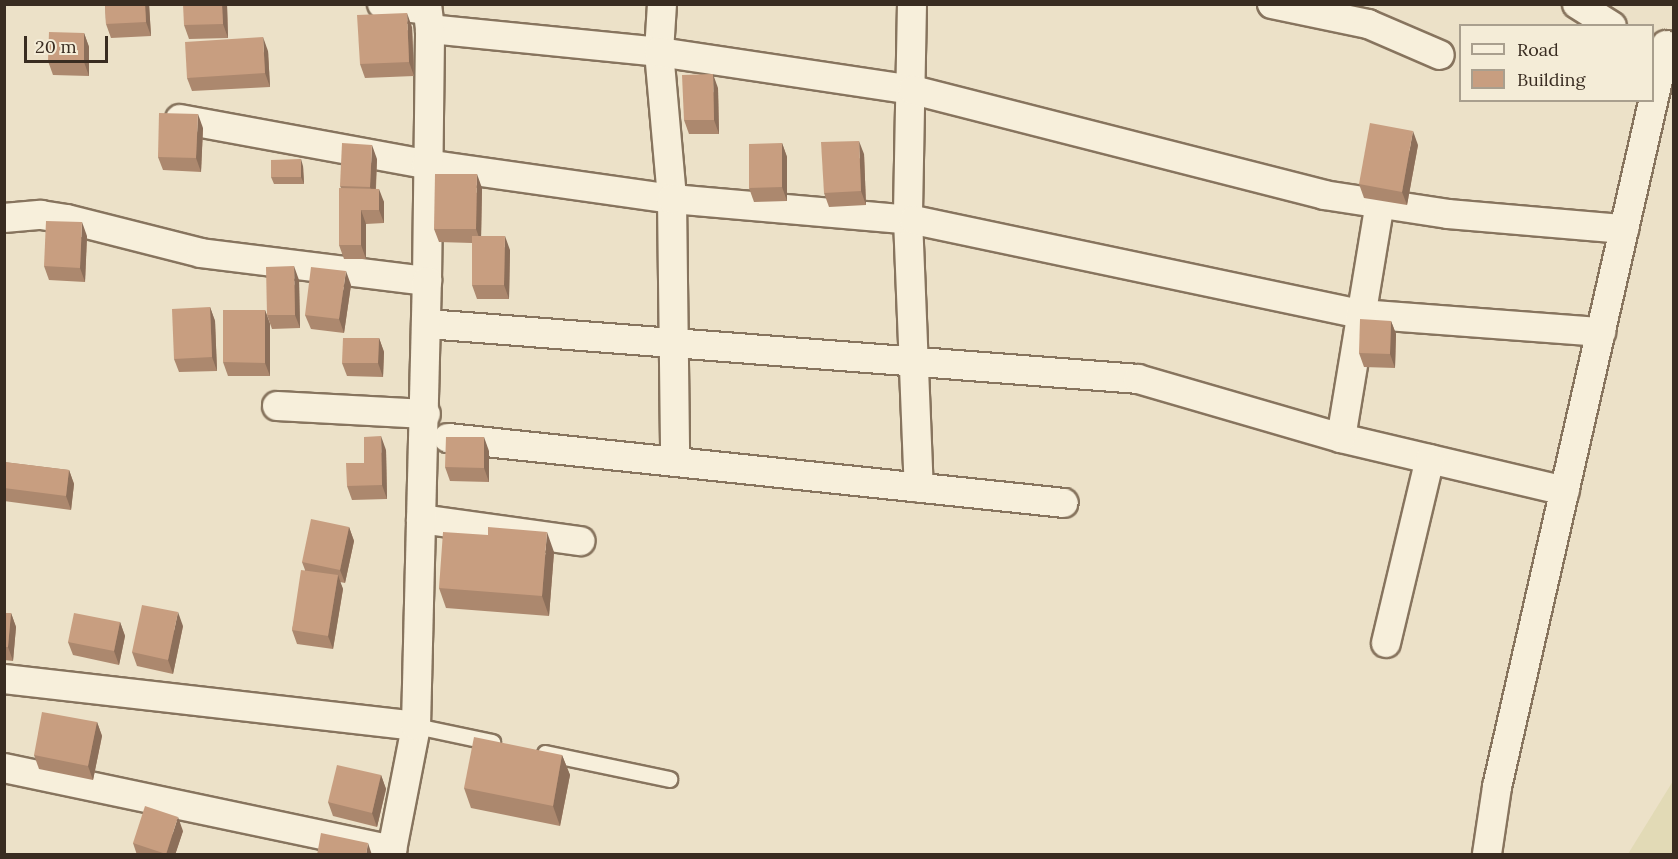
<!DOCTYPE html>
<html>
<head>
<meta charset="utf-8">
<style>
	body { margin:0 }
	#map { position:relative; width:1678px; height:859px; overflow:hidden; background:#ece1c8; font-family:Lora,serif }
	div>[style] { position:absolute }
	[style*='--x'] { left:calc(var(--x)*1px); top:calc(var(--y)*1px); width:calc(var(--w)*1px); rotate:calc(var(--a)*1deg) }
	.farmland>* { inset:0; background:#e2dab6 }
	.roads { filter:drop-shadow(2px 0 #87745e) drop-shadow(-2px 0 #87745e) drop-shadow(0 2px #87745e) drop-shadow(0 -2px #87745e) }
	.service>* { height:15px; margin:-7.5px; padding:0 7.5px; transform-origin:7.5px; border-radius:7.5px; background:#f7efdb }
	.minor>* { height:28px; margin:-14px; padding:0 14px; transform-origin:14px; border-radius:14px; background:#f7efdb }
	.wall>* { inset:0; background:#ac886e }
	.shaded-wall>* { inset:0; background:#8c6f5a }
	.building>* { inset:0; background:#c89e80 }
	span { translate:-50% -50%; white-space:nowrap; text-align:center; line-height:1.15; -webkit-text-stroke:4.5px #f4ecd7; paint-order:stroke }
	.frame { position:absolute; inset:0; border:6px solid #392c21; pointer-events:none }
	.legend { position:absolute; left:1459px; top:24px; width:195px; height:78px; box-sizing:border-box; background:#f4ecd7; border:2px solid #a99f8e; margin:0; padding:8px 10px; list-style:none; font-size:18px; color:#392c21 }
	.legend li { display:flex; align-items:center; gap:12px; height:30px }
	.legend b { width:30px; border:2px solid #a99f8e }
	.scale { position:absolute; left:24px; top:36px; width:84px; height:27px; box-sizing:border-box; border:3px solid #392c21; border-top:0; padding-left:8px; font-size:18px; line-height:21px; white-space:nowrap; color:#392c21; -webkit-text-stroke:4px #f4ecd7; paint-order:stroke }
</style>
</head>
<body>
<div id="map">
	<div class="farmland">
		<div style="clip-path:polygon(1673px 781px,1673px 854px,1628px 854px)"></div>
	</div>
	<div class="roads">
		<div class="service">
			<div style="--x:416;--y:726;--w:78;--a:11.9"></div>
			<div style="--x:545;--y:753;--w:127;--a:11.8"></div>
		</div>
		<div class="minor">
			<div style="--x:382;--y:4;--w:45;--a:7.6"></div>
			<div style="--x:662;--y:4;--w:48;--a:93.6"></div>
			<div style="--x:659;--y:52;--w:148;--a:84.9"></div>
			<div style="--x:672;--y:199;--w:263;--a:89.3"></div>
			<div style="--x:912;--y:4;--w:215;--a:91.1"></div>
			<div style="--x:908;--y:219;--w:269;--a:87.7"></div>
			<div style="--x:1272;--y:4;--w:98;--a:11.8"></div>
			<div style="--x:1368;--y:24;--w:78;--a:23.3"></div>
			<div style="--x:1577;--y:4;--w:41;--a:32.2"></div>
			<div style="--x:430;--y:29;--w:230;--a:5.7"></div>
			<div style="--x:659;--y:52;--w:257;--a:8.5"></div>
			<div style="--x:913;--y:90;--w:424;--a:14.3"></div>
			<div style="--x:1324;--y:195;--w:125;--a:8.7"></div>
			<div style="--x:1448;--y:214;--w:177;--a:4.9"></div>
			<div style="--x:180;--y:119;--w:250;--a:10.4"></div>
			<div style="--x:426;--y:164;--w:248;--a:8.1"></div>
			<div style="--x:672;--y:199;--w:243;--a:5"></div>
			<div style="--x:914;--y:220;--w:457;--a:11.9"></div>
			<div style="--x:1361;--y:314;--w:241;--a:4.3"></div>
			<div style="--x:4;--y:218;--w:37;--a:-5"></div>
			<div style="--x:41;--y:215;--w:26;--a:9"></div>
			<div style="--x:67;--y:219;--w:138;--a:14.2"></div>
			<div style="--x:201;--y:253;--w:228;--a:7.1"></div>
			<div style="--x:427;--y:281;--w:252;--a:-89.3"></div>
			<div style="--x:430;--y:29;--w:25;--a:-97"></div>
			<div style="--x:427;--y:324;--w:713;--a:4.42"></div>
			<div style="--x:1138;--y:379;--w:211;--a:16.2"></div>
			<div style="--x:1341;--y:438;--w:230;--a:13.3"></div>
			<div style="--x:277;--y:406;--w:149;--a:3.1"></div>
			<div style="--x:448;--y:438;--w:619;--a:6.02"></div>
			<div style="--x:1341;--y:438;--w:238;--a:-80.6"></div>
			<div style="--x:421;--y:519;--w:161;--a:7.9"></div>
			<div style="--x:1386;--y:643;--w:189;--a:-76.6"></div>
			<div style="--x:4;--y:679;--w:415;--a:6.5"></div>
			<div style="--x:4;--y:768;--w:397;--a:11.9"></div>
			<div style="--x:392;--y:850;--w:126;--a:-79"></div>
			<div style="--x:416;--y:726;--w:445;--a:-88.6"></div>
			<div style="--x:1487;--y:854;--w:68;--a:-81.5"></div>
			<div style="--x:1497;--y:787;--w:761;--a:-77.17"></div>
		</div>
	</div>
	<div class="wall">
		<div style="clip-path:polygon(105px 4px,149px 4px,151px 36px,111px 38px,106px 24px)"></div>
		<div style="clip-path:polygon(227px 4px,228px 38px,189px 39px,184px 25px)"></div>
		<div style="clip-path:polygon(412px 27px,414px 76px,365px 78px,360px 64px)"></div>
		<div style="clip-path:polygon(84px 33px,89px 47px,89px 76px,53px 75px,48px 61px)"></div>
		<div style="clip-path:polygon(268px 51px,270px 87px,192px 91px,187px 78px)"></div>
		<div style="clip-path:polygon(718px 88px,719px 134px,689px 134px,684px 120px)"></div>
		<div style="clip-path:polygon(203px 128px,201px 172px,163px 170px,158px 157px)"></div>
		<div style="clip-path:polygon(782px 143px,787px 157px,787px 201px,754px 202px,749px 188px)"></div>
		<div style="clip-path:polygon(1418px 145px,1407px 205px,1364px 198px,1359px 184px)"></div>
		<div style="clip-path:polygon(864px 154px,866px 205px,829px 207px,824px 193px)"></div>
		<div style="clip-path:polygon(377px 159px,376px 189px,384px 202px,384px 223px,366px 224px,366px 259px,344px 259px,339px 245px,341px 188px,340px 186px)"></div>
		<div style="clip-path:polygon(303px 166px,304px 184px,274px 184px,271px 177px)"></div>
		<div style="clip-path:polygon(482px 188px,481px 236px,510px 250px,509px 299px,477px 299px,472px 285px,472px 243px,439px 242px,434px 229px)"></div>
		<div style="clip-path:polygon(87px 236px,85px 282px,49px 280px,44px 266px)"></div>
		<div style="clip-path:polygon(299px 280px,300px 328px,272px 329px,267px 315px)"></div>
		<div style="clip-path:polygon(351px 285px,344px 333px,311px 329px,305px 315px)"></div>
		<div style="clip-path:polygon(210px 307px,215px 321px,217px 371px,179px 372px,174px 359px)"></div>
		<div style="clip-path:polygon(265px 310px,270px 324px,270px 376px,228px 376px,223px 362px)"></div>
		<div style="clip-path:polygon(1391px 321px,1396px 334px,1395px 368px,1364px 367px,1359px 353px)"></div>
		<div style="clip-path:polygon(379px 338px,384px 352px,383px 377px,347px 376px,342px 363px)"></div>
		<div style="clip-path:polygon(386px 450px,387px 499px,352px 500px,347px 486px,364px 463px)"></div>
		<div style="clip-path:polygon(489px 451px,489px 482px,450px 481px,445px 467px)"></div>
		<div style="clip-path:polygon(4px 462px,69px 470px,74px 484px,71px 510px,4px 501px)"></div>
		<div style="clip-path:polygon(349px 527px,354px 541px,345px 583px,340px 582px,343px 589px,333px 649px,297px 644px,292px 630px,305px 570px,302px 562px)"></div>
		<div style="clip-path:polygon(554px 552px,549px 616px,446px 608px,439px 588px)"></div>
		<div style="clip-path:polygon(4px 613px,11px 613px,16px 627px,13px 661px,4px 660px)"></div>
		<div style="clip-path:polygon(120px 622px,125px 636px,119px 665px,73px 655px,68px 642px)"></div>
		<div style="clip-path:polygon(183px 626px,173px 674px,137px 666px,132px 652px)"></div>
		<div style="clip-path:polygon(97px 722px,102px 736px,93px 780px,39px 769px,34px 755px)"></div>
		<div style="clip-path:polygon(562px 755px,570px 775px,560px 826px,471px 808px,464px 788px)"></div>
		<div style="clip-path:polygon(381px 775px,386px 789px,377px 827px,333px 816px,328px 802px)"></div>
		<div style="clip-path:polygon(183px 831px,175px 855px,137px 855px,133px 843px)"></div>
	</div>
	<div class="shaded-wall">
		<div style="clip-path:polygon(145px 4px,149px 4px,151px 36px,146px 22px)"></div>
		<div style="clip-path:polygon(222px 4px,227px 4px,228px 38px,223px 24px)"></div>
		<div style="clip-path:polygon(407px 13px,412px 27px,414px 76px,409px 62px)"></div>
		<div style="clip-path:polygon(84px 33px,89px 47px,89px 76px,84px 62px)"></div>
		<div style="clip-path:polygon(263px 37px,268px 51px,270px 87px,265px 73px)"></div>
		<div style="clip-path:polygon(713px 74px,718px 88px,719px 134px,714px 120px)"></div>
		<div style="clip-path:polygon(198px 114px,203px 128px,201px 172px,196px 158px)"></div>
		<div style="clip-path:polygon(1413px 131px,1418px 145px,1407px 205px,1402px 192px)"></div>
		<div style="clip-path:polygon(859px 141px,864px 154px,866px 205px,861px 191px)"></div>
		<div style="clip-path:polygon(782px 143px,787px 157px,787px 201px,782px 187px)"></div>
		<div style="clip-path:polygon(372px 145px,377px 159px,375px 201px,370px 187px)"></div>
		<div style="clip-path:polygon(301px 159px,303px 166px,304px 184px,301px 177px)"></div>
		<div style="clip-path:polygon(477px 174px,482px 188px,481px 243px,476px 229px)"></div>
		<div style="clip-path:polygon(379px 189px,384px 202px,384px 223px,379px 210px)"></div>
		<div style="clip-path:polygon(361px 210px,366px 224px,366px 259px,361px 245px)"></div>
		<div style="clip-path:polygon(82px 222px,87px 236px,85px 282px,80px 268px)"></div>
		<div style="clip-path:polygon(505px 236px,510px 250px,509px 299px,504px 285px)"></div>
		<div style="clip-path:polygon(294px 266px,299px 280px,300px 328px,295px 315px)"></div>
		<div style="clip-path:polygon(346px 271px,351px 285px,344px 333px,339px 319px)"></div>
		<div style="clip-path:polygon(210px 307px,215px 321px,217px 371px,212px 357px)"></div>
		<div style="clip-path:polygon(265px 310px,270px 324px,270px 376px,265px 363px)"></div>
		<div style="clip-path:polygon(1391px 321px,1396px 334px,1395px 368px,1390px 354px)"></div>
		<div style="clip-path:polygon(379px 338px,384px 352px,383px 377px,378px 363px)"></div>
		<div style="clip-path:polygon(381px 436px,386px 450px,387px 499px,382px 485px)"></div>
		<div style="clip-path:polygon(484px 437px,489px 451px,489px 482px,484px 468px)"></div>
		<div style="clip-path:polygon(69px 470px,74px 484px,71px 510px,66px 496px)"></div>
		<div style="clip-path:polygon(349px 527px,354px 541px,345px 583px,340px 570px)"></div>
		<div style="clip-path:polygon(547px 532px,554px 552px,549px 616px,542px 596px)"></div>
		<div style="clip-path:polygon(338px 575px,343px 589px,333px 649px,328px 636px)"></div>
		<div style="clip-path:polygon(178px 612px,183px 626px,173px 674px,168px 660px)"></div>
		<div style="clip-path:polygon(11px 613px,16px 627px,13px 661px,8px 647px)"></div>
		<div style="clip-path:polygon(120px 622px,125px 636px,119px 665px,114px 651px)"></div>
		<div style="clip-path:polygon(97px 722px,102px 736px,93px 780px,88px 766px)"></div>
		<div style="clip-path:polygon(562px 755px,570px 775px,560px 826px,553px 806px)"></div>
		<div style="clip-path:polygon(381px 775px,386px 789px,377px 827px,372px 813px)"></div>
		<div style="clip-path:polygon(178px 817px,183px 831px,175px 855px,166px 855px)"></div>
		<div style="clip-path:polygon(368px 843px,372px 855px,366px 855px)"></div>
	</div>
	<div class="building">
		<div style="clip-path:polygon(105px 4px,145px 4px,146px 22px,106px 24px)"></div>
		<div style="clip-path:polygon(183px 4px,222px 4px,223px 24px,184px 25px)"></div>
		<div style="clip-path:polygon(407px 13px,409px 62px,360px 64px,357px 15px)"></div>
		<div style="clip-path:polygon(49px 32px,84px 33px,84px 62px,48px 61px)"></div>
		<div style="clip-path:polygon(263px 37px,265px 73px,187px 78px,185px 42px)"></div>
		<div style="clip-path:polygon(713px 74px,714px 120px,684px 120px,682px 75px)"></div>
		<div style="clip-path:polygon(159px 113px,198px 114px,196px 158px,158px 157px)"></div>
		<div style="clip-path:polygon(1370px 123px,1413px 131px,1402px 192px,1359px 184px)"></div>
		<div style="clip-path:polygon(859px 141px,861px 191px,824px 193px,821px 142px)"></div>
		<div style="clip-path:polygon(342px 143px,372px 145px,370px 187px,340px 186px)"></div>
		<div style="clip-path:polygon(782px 143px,782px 187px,749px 188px,749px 144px)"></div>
		<div style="clip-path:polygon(301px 159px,301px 177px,271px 177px,271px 160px)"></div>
		<div style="clip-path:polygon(435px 174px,477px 174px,476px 229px,434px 229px)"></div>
		<div style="clip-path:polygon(339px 188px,379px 189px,379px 210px,361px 210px,361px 245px,339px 245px)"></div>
		<div style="clip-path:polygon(46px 221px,82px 222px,80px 268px,44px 266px)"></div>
		<div style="clip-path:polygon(472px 236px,505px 236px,504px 285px,472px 285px)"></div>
		<div style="clip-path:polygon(294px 266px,295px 315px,267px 315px,266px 267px)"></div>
		<div style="clip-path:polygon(311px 267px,346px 271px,339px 319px,305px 315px)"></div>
		<div style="clip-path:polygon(210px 307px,212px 357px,174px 359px,172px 309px)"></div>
		<div style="clip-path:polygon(223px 310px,265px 310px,265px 363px,223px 362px)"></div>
		<div style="clip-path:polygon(1360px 319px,1391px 321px,1390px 354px,1359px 353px)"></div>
		<div style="clip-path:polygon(343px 338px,379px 338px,378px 363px,342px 363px)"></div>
		<div style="clip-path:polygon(381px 436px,382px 485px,347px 486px,346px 463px,364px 463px,364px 437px)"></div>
		<div style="clip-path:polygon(446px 437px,484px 437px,484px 468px,445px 467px)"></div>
		<div style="clip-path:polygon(4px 462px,69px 470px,66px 496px,4px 488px)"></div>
		<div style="clip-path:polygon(311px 519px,349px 527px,340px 570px,302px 562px)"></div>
		<div style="clip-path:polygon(488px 527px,547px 532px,542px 596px,439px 588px,443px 532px,488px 535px)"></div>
		<div style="clip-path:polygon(301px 570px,338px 575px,328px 636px,292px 630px)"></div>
		<div style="clip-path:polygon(142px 605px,178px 612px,168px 660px,132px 652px)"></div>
		<div style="clip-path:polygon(4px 613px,11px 613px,8px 647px,4px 647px)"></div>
		<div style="clip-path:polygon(74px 613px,120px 622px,114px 651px,68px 642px)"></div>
		<div style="clip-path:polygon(42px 712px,97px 722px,88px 766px,34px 755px)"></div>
		<div style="clip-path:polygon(474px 737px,562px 755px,553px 806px,464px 788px)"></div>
		<div style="clip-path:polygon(337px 765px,381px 775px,372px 813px,328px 802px)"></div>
		<div style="clip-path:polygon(145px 806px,178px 817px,166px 854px,133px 843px)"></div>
		<div style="clip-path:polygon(321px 833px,368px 843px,366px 855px,317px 855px)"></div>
	</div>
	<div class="frame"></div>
	<ul class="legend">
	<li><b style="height:8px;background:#f7efdb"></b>Road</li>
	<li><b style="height:16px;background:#c89e80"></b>Building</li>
	</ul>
	<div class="scale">20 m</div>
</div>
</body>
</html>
